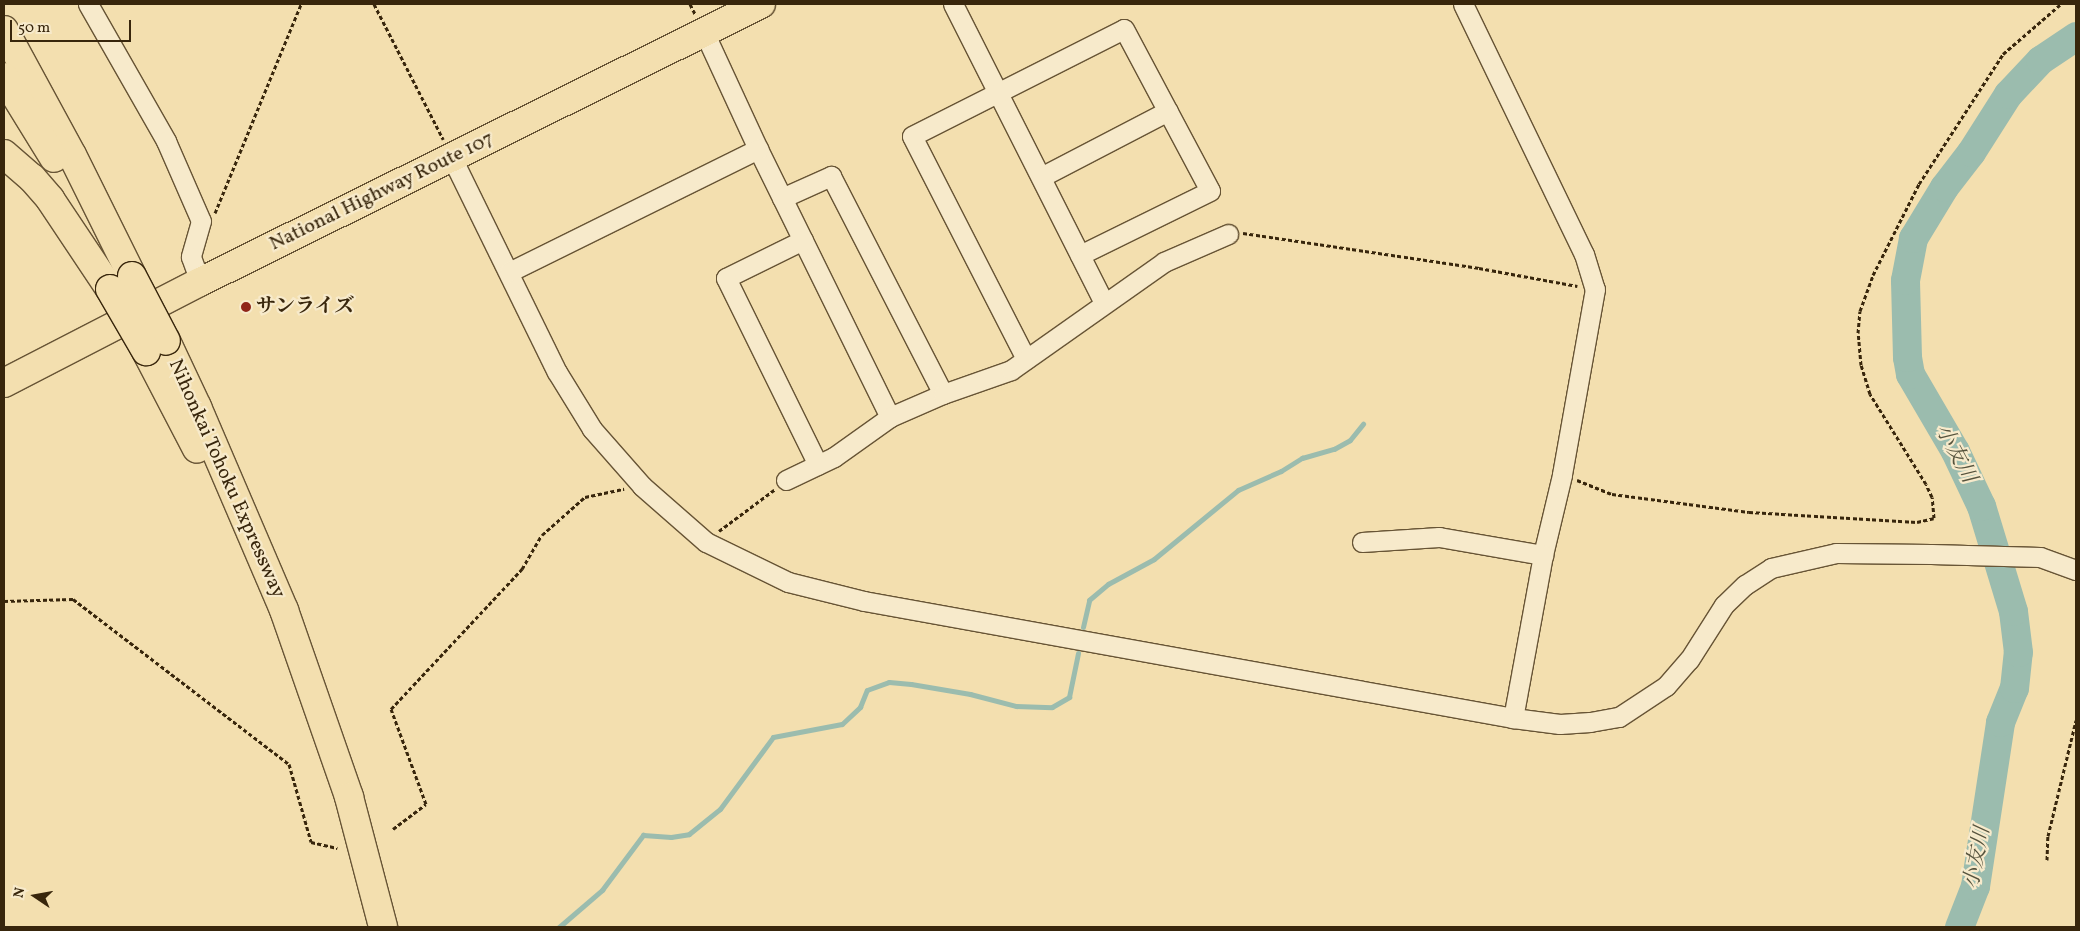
<!DOCTYPE html>
<html>
<head>
<meta charset="utf-8">
<style>
	body { margin:0 }
	#map { position:relative; width:2080px; height:931px; overflow:hidden; background:#f3dfaf; font-family:Vollkorn,"Noto Serif JP",serif }
	div>[style] { position:absolute }
	[style*='--x'] { left:calc(var(--x)*1px); top:calc(var(--y)*1px); width:calc(var(--w)*1px); rotate:calc(var(--a)*1deg) }
	.stream>* { height:5px; margin:-2.5px; padding:0 2.5px; transform-origin:2.5px; border-radius:2.5px; background:#9bbcae }
	.river>* { height:29px; margin:-14.5px; padding:0 14.5px; transform-origin:14.5px; border-radius:14.5px; background:#9bbcae }
	.path>* { height:3px; margin-top:-1.5px; transform-origin:0; background:repeating-linear-gradient(90deg,#38260c 0 4px,transparent 0 6.5px) }
	.roads { filter:drop-shadow(1px 0 #675435) drop-shadow(-1px 0 #675435) drop-shadow(0 1px #675435) drop-shadow(0 -1px #675435) }
	.street>* { height:19px; margin:-9.5px; padding:0 9.5px; transform-origin:9.5px; border-radius:9.5px; background:#f7eacb }
	.highway>* { height:28px; margin:-14px; padding:0 14px; transform-origin:14px; border-radius:14px; background:#f3dfaf }
	.bridges { filter:drop-shadow(1px 0 #38260c) drop-shadow(-1px 0 #38260c) drop-shadow(0 1px #38260c) drop-shadow(0 -1px #38260c) }
	.highway-bridge>* { height:28px; margin:-14px; padding:0 14px; transform-origin:14px; border-radius:14px; background:#f3dfaf }
	.dots>* { width:14px; height:14px; translate:-50% -50%; box-sizing:border-box; border:2px solid #f7eacb; border-radius:50% }
	span { translate:-50% -50%; white-space:nowrap; text-align:center; line-height:1.15; -webkit-text-stroke:4.5px #f7eacb; paint-order:stroke }
	.street-label { font-size:20px; color:#38260c }
	.poi-label { font-size:20px; color:#38260c; font-weight:700 }
	.left { translate:0 -50%; text-align:left }
	.water-label { font-size:21px; color:#56533d; font-style:italic }
	.frame { position:absolute; inset:0; border:5px solid #38260c; pointer-events:none }
	.north { position:absolute; left:10px; top:871px; width:50px; height:50px; -webkit-text-stroke:4px #f7eacb; paint-order:stroke; rotate:282deg; font-size:14px; font-weight:700; line-height:20px; text-align:center; color:#38260c }
	.north::after { content:''; display:block; margin:auto; width:18px; height:22px; background:#38260c; clip-path:polygon(50% 0,100% 100%,50% 72%,0 100%) }
	.scale { position:absolute; left:10px; top:20px; width:121px; height:22px; box-sizing:border-box; border:2px solid #38260c; border-top:0; padding-left:6px; font-size:15px; line-height:18px; white-space:nowrap; color:#38260c; -webkit-text-stroke:4px #f7eacb; paint-order:stroke }
</style>
</head>
<body>
<div id="map">
	<div class="stream">
		<div style="--x:1083;--y:627;--w:28;--a:-77"></div>
		<div style="--x:1089;--y:600;--w:25;--a:-40"></div>
		<div style="--x:1108;--y:584;--w:52;--a:-28.5"></div>
		<div style="--x:1154;--y:559;--w:109;--a:-39.4"></div>
		<div style="--x:1238;--y:490;--w:47;--a:-23.8"></div>
		<div style="--x:1281;--y:471;--w:25;--a:-32"></div>
		<div style="--x:1302;--y:458;--w:33;--a:-16"></div>
		<div style="--x:1334;--y:449;--w:18;--a:-29"></div>
		<div style="--x:1350;--y:440;--w:21;--a:-51"></div>
		<div style="--x:559;--y:927;--w:57;--a:-40.7"></div>
		<div style="--x:602;--y:890;--w:69;--a:-53.3"></div>
		<div style="--x:643;--y:835;--w:28;--a:4"></div>
		<div style="--x:671;--y:837;--w:18;--a:-9"></div>
		<div style="--x:689;--y:834;--w:40;--a:-39"></div>
		<div style="--x:720;--y:809;--w:89;--a:-53.6"></div>
		<div style="--x:773;--y:737;--w:70;--a:-10.7"></div>
		<div style="--x:842;--y:724;--w:25;--a:-43"></div>
		<div style="--x:860;--y:707;--w:18;--a:-68"></div>
		<div style="--x:867;--y:690;--w:23;--a:-20"></div>
		<div style="--x:889;--y:682;--w:22;--a:5"></div>
		<div style="--x:911;--y:684;--w:60;--a:9.6"></div>
		<div style="--x:970;--y:694;--w:48;--a:14.6"></div>
		<div style="--x:1016;--y:706;--w:36;--a:2"></div>
		<div style="--x:1052;--y:707;--w:20;--a:-30"></div>
		<div style="--x:1069;--y:697;--w:45;--a:-78.4"></div>
	</div>
	<div class="river">
		<div style="--x:1959;--y:927;--w:44;--a:-68.7"></div>
		<div style="--x:1975;--y:886;--w:166;--a:-81.3"></div>
		<div style="--x:2000;--y:722;--w:37;--a:-68"></div>
		<div style="--x:2014;--y:688;--w:36;--a:-84"></div>
		<div style="--x:2018;--y:652;--w:41;--a:-97"></div>
		<div style="--x:2013;--y:611;--w:110;--a:-106.9"></div>
		<div style="--x:1981;--y:506;--w:61;--a:-115.3"></div>
		<div style="--x:1955;--y:451;--w:89;--a:-120.3"></div>
		<div style="--x:1910;--y:374;--w:17;--a:-100"></div>
		<div style="--x:1907;--y:357;--w:77;--a:-91.5"></div>
		<div style="--x:1905;--y:280;--w:43;--a:-79.2"></div>
		<div style="--x:1913;--y:238;--w:60;--a:-58.7"></div>
		<div style="--x:1944;--y:187;--w:44;--a:-52.4"></div>
		<div style="--x:1971;--y:152;--w:69;--a:-57.5"></div>
		<div style="--x:2008;--y:94;--w:47;--a:-46.7"></div>
		<div style="--x:2040;--y:60;--w:43;--a:-33.7"></div>
	</div>
	<div class="path">
		<div style="--x:374;--y:4;--w:152;--a:62.9"></div>
		<div style="--x:690;--y:4;--w:11;--a:63"></div>
		<div style="--x:215;--y:213;--w:226;--a:-67.6"></div>
		<div style="--x:1243;--y:233;--w:239;--a:8.4"></div>
		<div style="--x:1479;--y:268;--w:100;--a:10.4"></div>
		<div style="--x:1577;--y:480;--w:38;--a:22"></div>
		<div style="--x:1612;--y:494;--w:138;--a:7.5"></div>
		<div style="--x:1749;--y:512;--w:168;--a:3.4"></div>
		<div style="--x:1917;--y:522;--w:17;--a:-13"></div>
		<div style="--x:1934;--y:518;--w:21;--a:-95"></div>
		<div style="--x:1932;--y:497;--w:14;--a:-115"></div>
		<div style="--x:1926;--y:484;--w:106;--a:-121.9"></div>
		<div style="--x:1870;--y:394;--w:30;--a:-107"></div>
		<div style="--x:1861;--y:365;--w:32;--a:-95"></div>
		<div style="--x:1858;--y:333;--w:22;--a:-85"></div>
		<div style="--x:1860;--y:311;--w:38;--a:-70"></div>
		<div style="--x:1873;--y:275;--w:102;--a:-63.2"></div>
		<div style="--x:1919;--y:184;--w:155;--a:-57.1"></div>
		<div style="--x:2003;--y:54;--w:77;--a:-40.8"></div>
		<div style="--x:719;--y:531;--w:69;--a:-36.7"></div>
		<div style="--x:4;--y:601;--w:69;--a:-1.7"></div>
		<div style="--x:73;--y:599;--w:272;--a:37.4"></div>
		<div style="--x:289;--y:764;--w:81;--a:74.2"></div>
		<div style="--x:311;--y:842;--w:27;--a:13"></div>
		<div style="--x:393;--y:829;--w:41;--a:-37.1"></div>
		<div style="--x:426;--y:804;--w:101;--a:-110.2"></div>
		<div style="--x:391;--y:709;--w:192;--a:-46.9"></div>
		<div style="--x:522;--y:569;--w:39;--a:-60"></div>
		<div style="--x:542;--y:535;--w:57;--a:-41.5"></div>
		<div style="--x:585;--y:497;--w:40;--a:-12"></div>
		<div style="--x:2047;--y:860;--w:24;--a:-88"></div>
		<div style="--x:2048;--y:836;--w:119;--a:-76.4"></div>
	</div>
	<div class="roads">
		<div class="street">
			<div style="--x:88;--y:4;--w:158;--a:60.3"></div>
			<div style="--x:166;--y:141;--w:87;--a:66.4"></div>
			<div style="--x:201;--y:221;--w:37;--a:106"></div>
			<div style="--x:191;--y:257;--w:27;--a:70"></div>
			<div style="--x:953;--y:4;--w:335;--a:63.2"></div>
			<div style="--x:1463;--y:4;--w:278;--a:64.2"></div>
			<div style="--x:1584;--y:254;--w:37;--a:73"></div>
			<div style="--x:1595;--y:289;--w:189;--a:100.1"></div>
			<div style="--x:1562;--y:475;--w:82;--a:103.4"></div>
			<div style="--x:1543;--y:555;--w:166;--a:100.4"></div>
			<div style="--x:704;--y:32;--w:129;--a:65.2"></div>
			<div style="--x:758;--y:149;--w:299;--a:63.8"></div>
			<div style="--x:452;--y:158;--w:238;--a:63.9"></div>
			<div style="--x:557;--y:372;--w:67;--a:58.4"></div>
			<div style="--x:592;--y:429;--w:76;--a:48.7"></div>
			<div style="--x:642;--y:486;--w:85;--a:41.2"></div>
			<div style="--x:706;--y:542;--w:91;--a:26"></div>
			<div style="--x:788;--y:582;--w:78;--a:14"></div>
			<div style="--x:864;--y:601;--w:659;--a:10.22"></div>
			<div style="--x:1513;--y:718;--w:47;--a:7.3"></div>
			<div style="--x:1560;--y:724;--w:30;--a:-4"></div>
			<div style="--x:1590;--y:722;--w:29;--a:-10"></div>
			<div style="--x:1619;--y:717;--w:56;--a:-33.4"></div>
			<div style="--x:1666;--y:686;--w:35;--a:-49"></div>
			<div style="--x:1689;--y:660;--w:65;--a:-57.5"></div>
			<div style="--x:1724;--y:605;--w:29;--a:-44"></div>
			<div style="--x:1745;--y:585;--w:31;--a:-33"></div>
			<div style="--x:1771;--y:568;--w:67;--a:-13"></div>
			<div style="--x:1836;--y:553;--w:95;--a:0.6"></div>
			<div style="--x:1931;--y:554;--w:109;--a:1.6"></div>
			<div style="--x:2040;--y:557;--w:38;--a:20"></div>
			<div style="--x:1041;--y:177;--w:143;--a:-27.5"></div>
			<div style="--x:782;--y:198;--w:54;--a:-24.2"></div>
			<div style="--x:831;--y:176;--w:245;--a:62.8"></div>
			<div style="--x:803;--y:240;--w:86;--a:153.7"></div>
			<div style="--x:726;--y:278;--w:208;--a:63.8"></div>
			<div style="--x:509;--y:272;--w:278;--a:-26.3"></div>
			<div style="--x:1026;--y:359;--w:250;--a:-117.1"></div>
			<div style="--x:912;--y:136;--w:237;--a:-26.8"></div>
			<div style="--x:1124;--y:29;--w:183;--a:62"></div>
			<div style="--x:1210;--y:191;--w:145;--a:153.8"></div>
			<div style="--x:786;--y:480;--w:53;--a:-25.6"></div>
			<div style="--x:834;--y:457;--w:69;--a:-35.5"></div>
			<div style="--x:890;--y:417;--w:58;--a:-23.5"></div>
			<div style="--x:943;--y:394;--w:72;--a:-19.4"></div>
			<div style="--x:1011;--y:370;--w:187;--a:-35.2"></div>
			<div style="--x:1164;--y:262;--w:70;--a:-23.6"></div>
			<div style="--x:1362;--y:542;--w:77;--a:-3.7"></div>
			<div style="--x:1439;--y:537;--w:106;--a:9.8"></div>
		</div>
		<div class="highway">
			<div style="--x:4;--y:30;--w:142;--a:61.5"></div>
			<div style="--x:72;--y:155;--w:135;--a:63.6"></div>
			<div style="--x:4;--y:77;--w:95;--a:58.3"></div>
			<div style="--x:4;--y:154;--w:37;--a:41"></div>
			<div style="--x:32;--y:178;--w:28;--a:49"></div>
			<div style="--x:50;--y:199;--w:108;--a:56.3"></div>
			<div style="--x:166;--y:341;--w:73;--a:64.8"></div>
			<div style="--x:197;--y:407;--w:221;--a:66.8"></div>
			<div style="--x:284;--y:610;--w:198;--a:70.8"></div>
			<div style="--x:349;--y:797;--w:134;--a:75.3"></div>
			<div style="--x:146;--y:351;--w:110;--a:62.5"></div>
			<div style="--x:4;--y:383;--w:220;--a:-27.3"></div>
			<div style="--x:200;--y:282;--w:626;--a:-26.36"></div>
		</div>
	</div>
	<div class="bridges">
		<div class="highway-bridge">
			<div style="--x:132;--y:276;--w:73;--a:62.4"></div>
			<div style="--x:110;--y:289;--w:72;--a:59.9"></div>
		</div>
	</div>
	<div class="dots">
		<div style="left:246px;top:307px;background:#8f2418"></div>
	</div>
	<div class="street-label">
		<span style="left:382px;top:192px;rotate:-26deg">National Highway Route 107</span>
		<span style="left:226px;top:479px;rotate:66deg">Nihonkai Tohoku Expressway</span>
	</div>
	<div class="poi-label">
		<span class="left" style="left:256px;top:307px">サンライズ</span>
	</div>
	<div class="water-label">
		<span style="left:1955px;top:454px;rotate:62deg">小友川</span>
		<span style="left:1978px;top:858px;rotate:-79deg">小友川</span>
	</div>
	<div class="frame"></div>
	<div class="north">N</div>
	<div class="scale">50 m</div>
</div>
</body>
</html>
